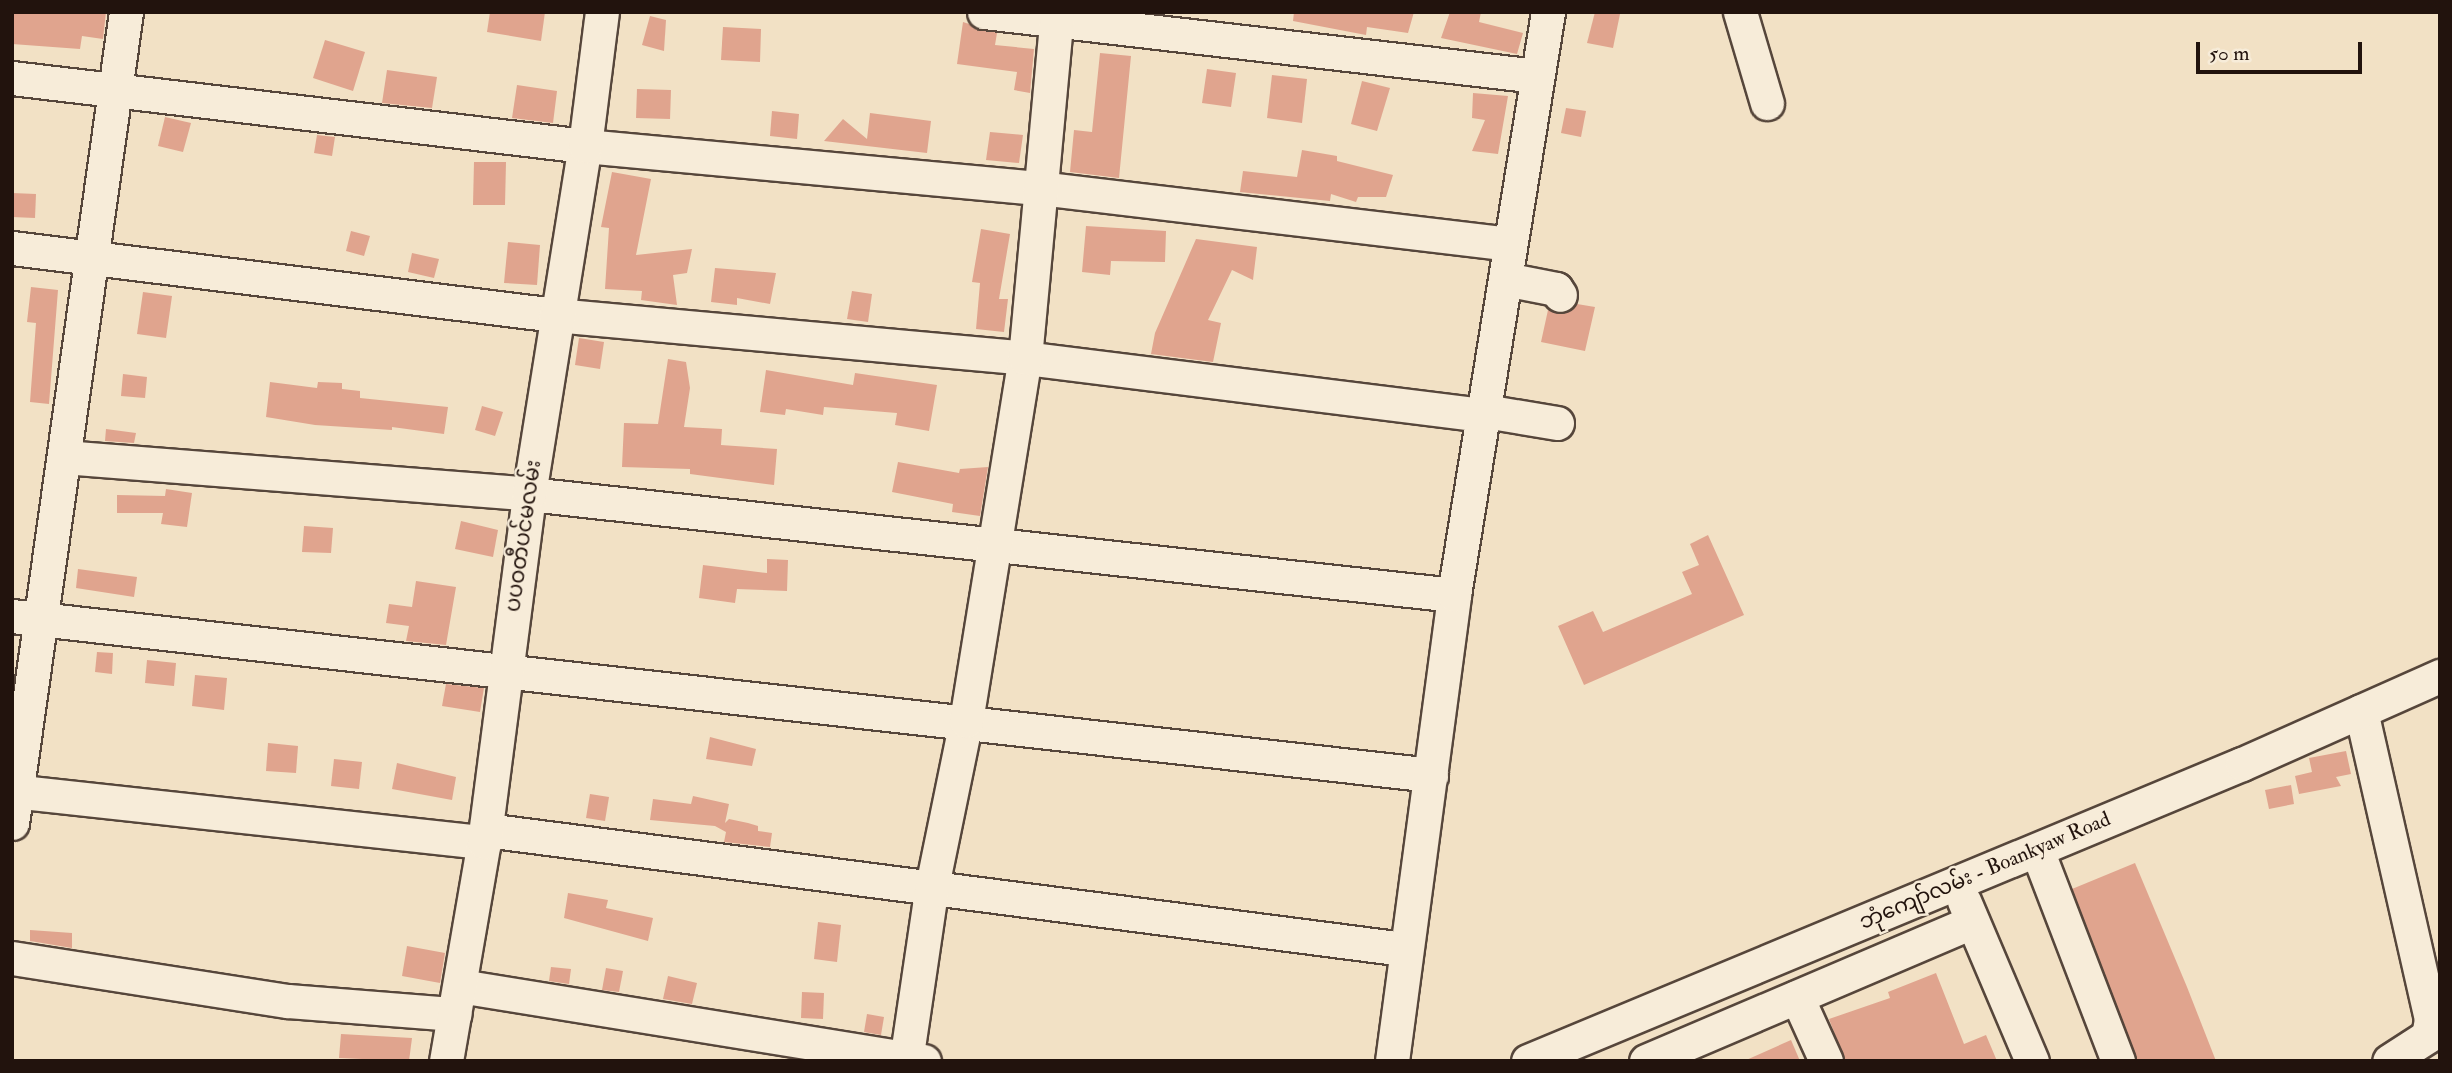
<!DOCTYPE html>
<html>
<head>
<meta charset="utf-8">
<style>
	body { margin:0 }
	#map { position:relative; width:2452px; height:1073px; overflow:hidden; background:#f2e1c5; font-family:"IM FELL Double Pica","Noto Sans Myanmar",serif }
	div>[style] { position:absolute }
	[style*='--x'] { left:calc(var(--x)*1px); top:calc(var(--y)*1px); width:calc(var(--w)*1px); rotate:calc(var(--a)*1deg) }
	.building>* { inset:0; background:#e0a48e }
	.roads { filter:drop-shadow(2px 0 #56463b) drop-shadow(-2px 0 #56463b) drop-shadow(0 2px #56463b) drop-shadow(0 -2px #56463b) }
	.minor>* { height:33px; margin:-16.5px; padding:0 16.5px; transform-origin:16.5px; border-radius:16.5px; background:#f7ecd9 }
	span { translate:-50% -50%; white-space:nowrap; text-align:center; line-height:1.15; -webkit-text-stroke:5px #f7ecd9; paint-order:stroke }
	.street-label { font-size:21px; color:#22130d }
	.frame { position:absolute; inset:0; border:14px solid #22130d; pointer-events:none }
	.scale { position:absolute; left:2196px; top:42px; width:166px; height:32px; box-sizing:border-box; border:4px solid #22130d; border-top:0; padding-left:9px; font-size:21px; line-height:24px; white-space:nowrap; color:#22130d; -webkit-text-stroke:5px #f7ecd9; paint-order:stroke }
</style>
</head>
<body>
<div id="map">
	<div class="building">
		<div style="clip-path:polygon(12px 12px,106px 12px,103px 39px,82px 36px,80px 49px,12px 44px)"></div>
		<div style="clip-path:polygon(490px 12px,545px 12px,541px 41px,487px 32px)"></div>
		<div style="clip-path:polygon(1294px 12px,1414px 12px,1408px 33px,1367px 27px,1366px 35px,1293px 21px)"></div>
		<div style="clip-path:polygon(1450px 12px,1481px 12px,1479px 22px,1523px 33px,1517px 54px,1441px 38px)"></div>
		<div style="clip-path:polygon(1595px 12px,1620px 14px,1613px 48px,1587px 43px)"></div>
		<div style="clip-path:polygon(650px 16px,666px 20px,664px 51px,642px 45px)"></div>
		<div style="clip-path:polygon(963px 22px,997px 33px,995px 45px,1034px 49px,1030px 93px,1014px 90px,1017px 72px,957px 64px)"></div>
		<div style="clip-path:polygon(723px 27px,761px 29px,760px 62px,721px 60px)"></div>
		<div style="clip-path:polygon(325px 40px,365px 52px,353px 91px,313px 78px)"></div>
		<div style="clip-path:polygon(1100px 53px,1131px 56px,1119px 178px,1070px 172px,1074px 130px,1092px 132px)"></div>
		<div style="clip-path:polygon(1207px 69px,1236px 73px,1231px 107px,1202px 103px)"></div>
		<div style="clip-path:polygon(387px 70px,437px 77px,432px 108px,382px 103px)"></div>
		<div style="clip-path:polygon(1272px 75px,1307px 79px,1302px 123px,1267px 118px)"></div>
		<div style="clip-path:polygon(1362px 81px,1390px 88px,1377px 131px,1351px 124px)"></div>
		<div style="clip-path:polygon(517px 85px,557px 91px,553px 123px,512px 118px)"></div>
		<div style="clip-path:polygon(637px 89px,671px 90px,670px 119px,636px 118px)"></div>
		<div style="clip-path:polygon(1473px 93px,1508px 96px,1498px 154px,1472px 151px,1485px 120px,1472px 118px)"></div>
		<div style="clip-path:polygon(1566px 108px,1586px 111px,1581px 137px,1561px 133px)"></div>
		<div style="clip-path:polygon(772px 111px,799px 114px,797px 139px,770px 136px)"></div>
		<div style="clip-path:polygon(870px 113px,931px 121px,927px 153px,824px 141px,843px 119px,867px 139px)"></div>
		<div style="clip-path:polygon(165px 117px,191px 123px,183px 152px,158px 146px)"></div>
		<div style="clip-path:polygon(990px 132px,1023px 135px,1019px 163px,986px 160px)"></div>
		<div style="clip-path:polygon(317px 135px,335px 137px,332px 156px,314px 153px)"></div>
		<div style="clip-path:polygon(1302px 150px,1337px 156px,1337px 161px,1393px 175px,1386px 197px,1358px 197px,1356px 202px,1331px 194px,1330px 201px,1240px 192px,1243px 171px,1297px 177px)"></div>
		<div style="clip-path:polygon(474px 162px,506px 162px,505px 205px,473px 205px)"></div>
		<div style="clip-path:polygon(612px 172px,651px 179px,636px 255px,692px 249px,687px 273px,673px 275px,677px 305px,641px 300px,642px 291px,605px 289px,609px 228px,601px 227px)"></div>
		<div style="clip-path:polygon(12px 193px,36px 194px,35px 218px,12px 217px)"></div>
		<div style="clip-path:polygon(1086px 226px,1166px 231px,1165px 262px,1111px 261px,1110px 275px,1082px 272px)"></div>
		<div style="clip-path:polygon(981px 229px,1010px 234px,999px 299px,1008px 299px,1004px 332px,976px 329px,980px 283px,972px 282px)"></div>
		<div style="clip-path:polygon(351px 231px,370px 236px,364px 256px,346px 251px)"></div>
		<div style="clip-path:polygon(1196px 239px,1257px 247px,1253px 280px,1232px 270px,1208px 320px,1221px 323px,1213px 362px,1151px 354px,1155px 333px)"></div>
		<div style="clip-path:polygon(508px 242px,540px 245px,537px 285px,504px 283px)"></div>
		<div style="clip-path:polygon(412px 253px,439px 259px,434px 278px,408px 272px)"></div>
		<div style="clip-path:polygon(715px 268px,776px 273px,770px 304px,737px 298px,737px 305px,711px 302px)"></div>
		<div style="clip-path:polygon(31px 287px,58px 290px,49px 404px,30px 402px,36px 323px,27px 322px)"></div>
		<div style="clip-path:polygon(852px 291px,872px 294px,868px 322px,847px 319px)"></div>
		<div style="clip-path:polygon(143px 292px,172px 296px,166px 338px,137px 334px)"></div>
		<div style="clip-path:polygon(1577px 304px,1595px 307px,1585px 351px,1541px 342px,1548px 310px,1562px 314px)"></div>
		<div style="clip-path:polygon(579px 338px,604px 342px,600px 369px,575px 365px)"></div>
		<div style="clip-path:polygon(668px 359px,686px 362px,690px 388px,684px 427px,722px 429px,721px 445px,777px 449px,774px 485px,690px 474px,690px 469px,622px 467px,624px 423px,658px 424px)"></div>
		<div style="clip-path:polygon(766px 370px,853px 385px,855px 373px,937px 385px,929px 431px,895px 425px,897px 413px,824px 407px,823px 415px,786px 409px,785px 415px,760px 412px)"></div>
		<div style="clip-path:polygon(123px 374px,147px 377px,145px 398px,121px 396px)"></div>
		<div style="clip-path:polygon(270px 382px,317px 388px,318px 382px,342px 383px,342px 389px,360px 391px,360px 398px,448px 407px,444px 434px,392px 427px,392px 430px,315px 425px,266px 417px)"></div>
		<div style="clip-path:polygon(482px 406px,503px 412px,495px 436px,475px 430px)"></div>
		<div style="clip-path:polygon(106px 429px,136px 433px,134px 443px,105px 441px)"></div>
		<div style="clip-path:polygon(898px 462px,959px 473px,960px 469px,988px 467px,980px 516px,952px 512px,953px 504px,892px 492px)"></div>
		<div style="clip-path:polygon(166px 489px,192px 493px,187px 527px,161px 524px,163px 513px,117px 513px,117px 495px,165px 496px)"></div>
		<div style="clip-path:polygon(461px 521px,498px 530px,493px 557px,455px 549px)"></div>
		<div style="clip-path:polygon(304px 526px,333px 528px,331px 553px,302px 552px)"></div>
		<div style="clip-path:polygon(1708px 535px,1744px 615px,1584px 685px,1558px 626px,1593px 611px,1603px 632px,1692px 594px,1682px 572px,1699px 565px,1690px 544px)"></div>
		<div style="clip-path:polygon(767px 559px,788px 560px,787px 591px,737px 589px,735px 603px,699px 598px,703px 565px,767px 573px)"></div>
		<div style="clip-path:polygon(78px 569px,137px 577px,134px 597px,76px 588px)"></div>
		<div style="clip-path:polygon(416px 581px,456px 587px,446px 645px,406px 641px,409px 626px,386px 623px,389px 604px,412px 607px)"></div>
		<div style="clip-path:polygon(97px 652px,113px 653px,112px 674px,95px 672px)"></div>
		<div style="clip-path:polygon(147px 660px,176px 663px,174px 686px,145px 683px)"></div>
		<div style="clip-path:polygon(195px 675px,227px 678px,224px 710px,192px 706px)"></div>
		<div style="clip-path:polygon(446px 684px,484px 688px,480px 712px,442px 706px)"></div>
		<div style="clip-path:polygon(710px 737px,756px 749px,752px 766px,706px 759px)"></div>
		<div style="clip-path:polygon(268px 743px,298px 746px,296px 773px,266px 771px)"></div>
		<div style="clip-path:polygon(2346px 751px,2351px 774px,2336px 777px,2341px 786px,2299px 794px,2295px 776px,2312px 772px,2309px 758px)"></div>
		<div style="clip-path:polygon(334px 759px,362px 762px,359px 789px,331px 786px)"></div>
		<div style="clip-path:polygon(397px 763px,456px 777px,452px 800px,392px 789px)"></div>
		<div style="clip-path:polygon(2291px 785px,2294px 804px,2269px 809px,2265px 790px)"></div>
		<div style="clip-path:polygon(590px 794px,609px 797px,605px 821px,586px 818px)"></div>
		<div style="clip-path:polygon(693px 796px,729px 804px,725px 823px,729px 819px,748px 823px,758px 826px,758px 831px,772px 833px,770px 847px,724px 842px,726px 832px,715px 826px,650px 820px,653px 799px,691px 804px)"></div>
		<div style="clip-path:polygon(2135px 863px,2187px 987px,2216px 1061px,2137px 1061px,2072px 889px)"></div>
		<div style="clip-path:polygon(568px 893px,608px 900px,606px 908px,653px 918px,648px 941px,564px 918px)"></div>
		<div style="clip-path:polygon(818px 922px,841px 925px,837px 962px,814px 959px)"></div>
		<div style="clip-path:polygon(30px 930px,72px 933px,72px 948px,30px 941px)"></div>
		<div style="clip-path:polygon(407px 946px,445px 953px,440px 983px,402px 976px)"></div>
		<div style="clip-path:polygon(551px 967px,571px 969px,569px 984px,549px 981px)"></div>
		<div style="clip-path:polygon(606px 968px,623px 971px,619px 992px,602px 990px)"></div>
		<div style="clip-path:polygon(1936px 973px,1964px 1044px,1986px 1035px,1997px 1061px,1845px 1061px,1829px 1019px,1890px 998px,1888px 992px)"></div>
		<div style="clip-path:polygon(668px 976px,697px 983px,692px 1004px,663px 999px)"></div>
		<div style="clip-path:polygon(802px 992px,824px 993px,823px 1019px,801px 1018px)"></div>
		<div style="clip-path:polygon(867px 1014px,884px 1017px,881px 1035px,864px 1032px)"></div>
		<div style="clip-path:polygon(341px 1034px,412px 1038px,409px 1061px,339px 1058px)"></div>
		<div style="clip-path:polygon(1791px 1040px,1800px 1061px,1744px 1061px)"></div>
	</div>
	<div class="roads">
		<div class="minor">
			<div style="--x:984;--y:12;--w:557;--a:6.6"></div>
			<div style="--x:1740;--y:12;--w:95;--a:73.5"></div>
			<div style="--x:12;--y:78;--w:577;--a:6.77"></div>
			<div style="--x:585;--y:146;--w:457;--a:5.3"></div>
			<div style="--x:1040;--y:188;--w:473;--a:6.8"></div>
			<div style="--x:12;--y:248;--w:547;--a:7.03"></div>
			<div style="--x:555;--y:315;--w:472;--a:5.2"></div>
			<div style="--x:1025;--y:358;--w:464;--a:7.1"></div>
			<div style="--x:1505;--y:279;--w:52;--a:11.1"></div>
			<div style="--x:1556;--y:289;--w:7;--a:56"></div>
			<div style="--x:1485;--y:411;--w:73;--a:9.5"></div>
			<div style="--x:64;--y:457;--w:466;--a:4.5"></div>
			<div style="--x:529;--y:494;--w:930;--a:6.23"></div>
			<div style="--x:12;--y:616;--w:1428;--a:6.39"></div>
			<div style="--x:2361;--y:711;--w:316;--a:77.2"></div>
			<div style="--x:2431;--y:1019;--w:17;--a:100"></div>
			<div style="--x:2428;--y:1036;--w:46;--a:147.3"></div>
			<div style="--x:12;--y:791;--w:475;--a:6.2"></div>
			<div style="--x:12;--y:823;--w:819;--a:-82"></div>
			<div style="--x:486;--y:830;--w:925;--a:7.39"></div>
			<div style="--x:2037;--y:850;--w:226;--a:69"></div>
			<div style="--x:1964;--y:901;--w:174;--a:67"></div>
			<div style="--x:12;--y:958;--w:279;--a:8.9"></div>
			<div style="--x:288;--y:1001;--w:167;--a:4.5"></div>
			<div style="--x:460;--y:986;--w:470;--a:9.2"></div>
			<div style="--x:1797;--y:997;--w:70;--a:65.6"></div>
			<div style="--x:446;--y:1061;--w:222;--a:-80.2"></div>
			<div style="--x:484;--y:842;--w:351;--a:-82.6"></div>
			<div style="--x:529;--y:494;--w:352;--a:-80.9"></div>
			<div style="--x:585;--y:146;--w:135;--a:-82.8"></div>
			<div style="--x:906;--y:1061;--w:172;--a:-81.6"></div>
			<div style="--x:931;--y:891;--w:174;--a:-78.4"></div>
			<div style="--x:966;--y:721;--w:368;--a:-80.8"></div>
			<div style="--x:1025;--y:358;--w:347;--a:-84.7"></div>
			<div style="--x:1392;--y:1061;--w:470;--a:-82.4"></div>
			<div style="--x:1454;--y:595;--w:591;--a:-80.84"></div>
			<div style="--x:1528;--y:1061;--w:773;--a:-22.59"></div>
			<div style="--x:2242;--y:764;--w:217;--a:-24"></div>
			<div style="--x:1646;--y:1061;--w:354;--a:-23.1"></div>
		</div>
	</div>
	<div class="street-label">
		<span style="left:524px;top:536px;rotate:-82deg">ပပဝတီပင်မလမ်း</span>
		<span style="left:1985px;top:871px;rotate:-23deg">ဘုံကျော်လမ်း - Boankyaw Road</span>
	</div>
	<div class="frame"></div>
	<div class="scale">50 m</div>
</div>
</body>
</html>
